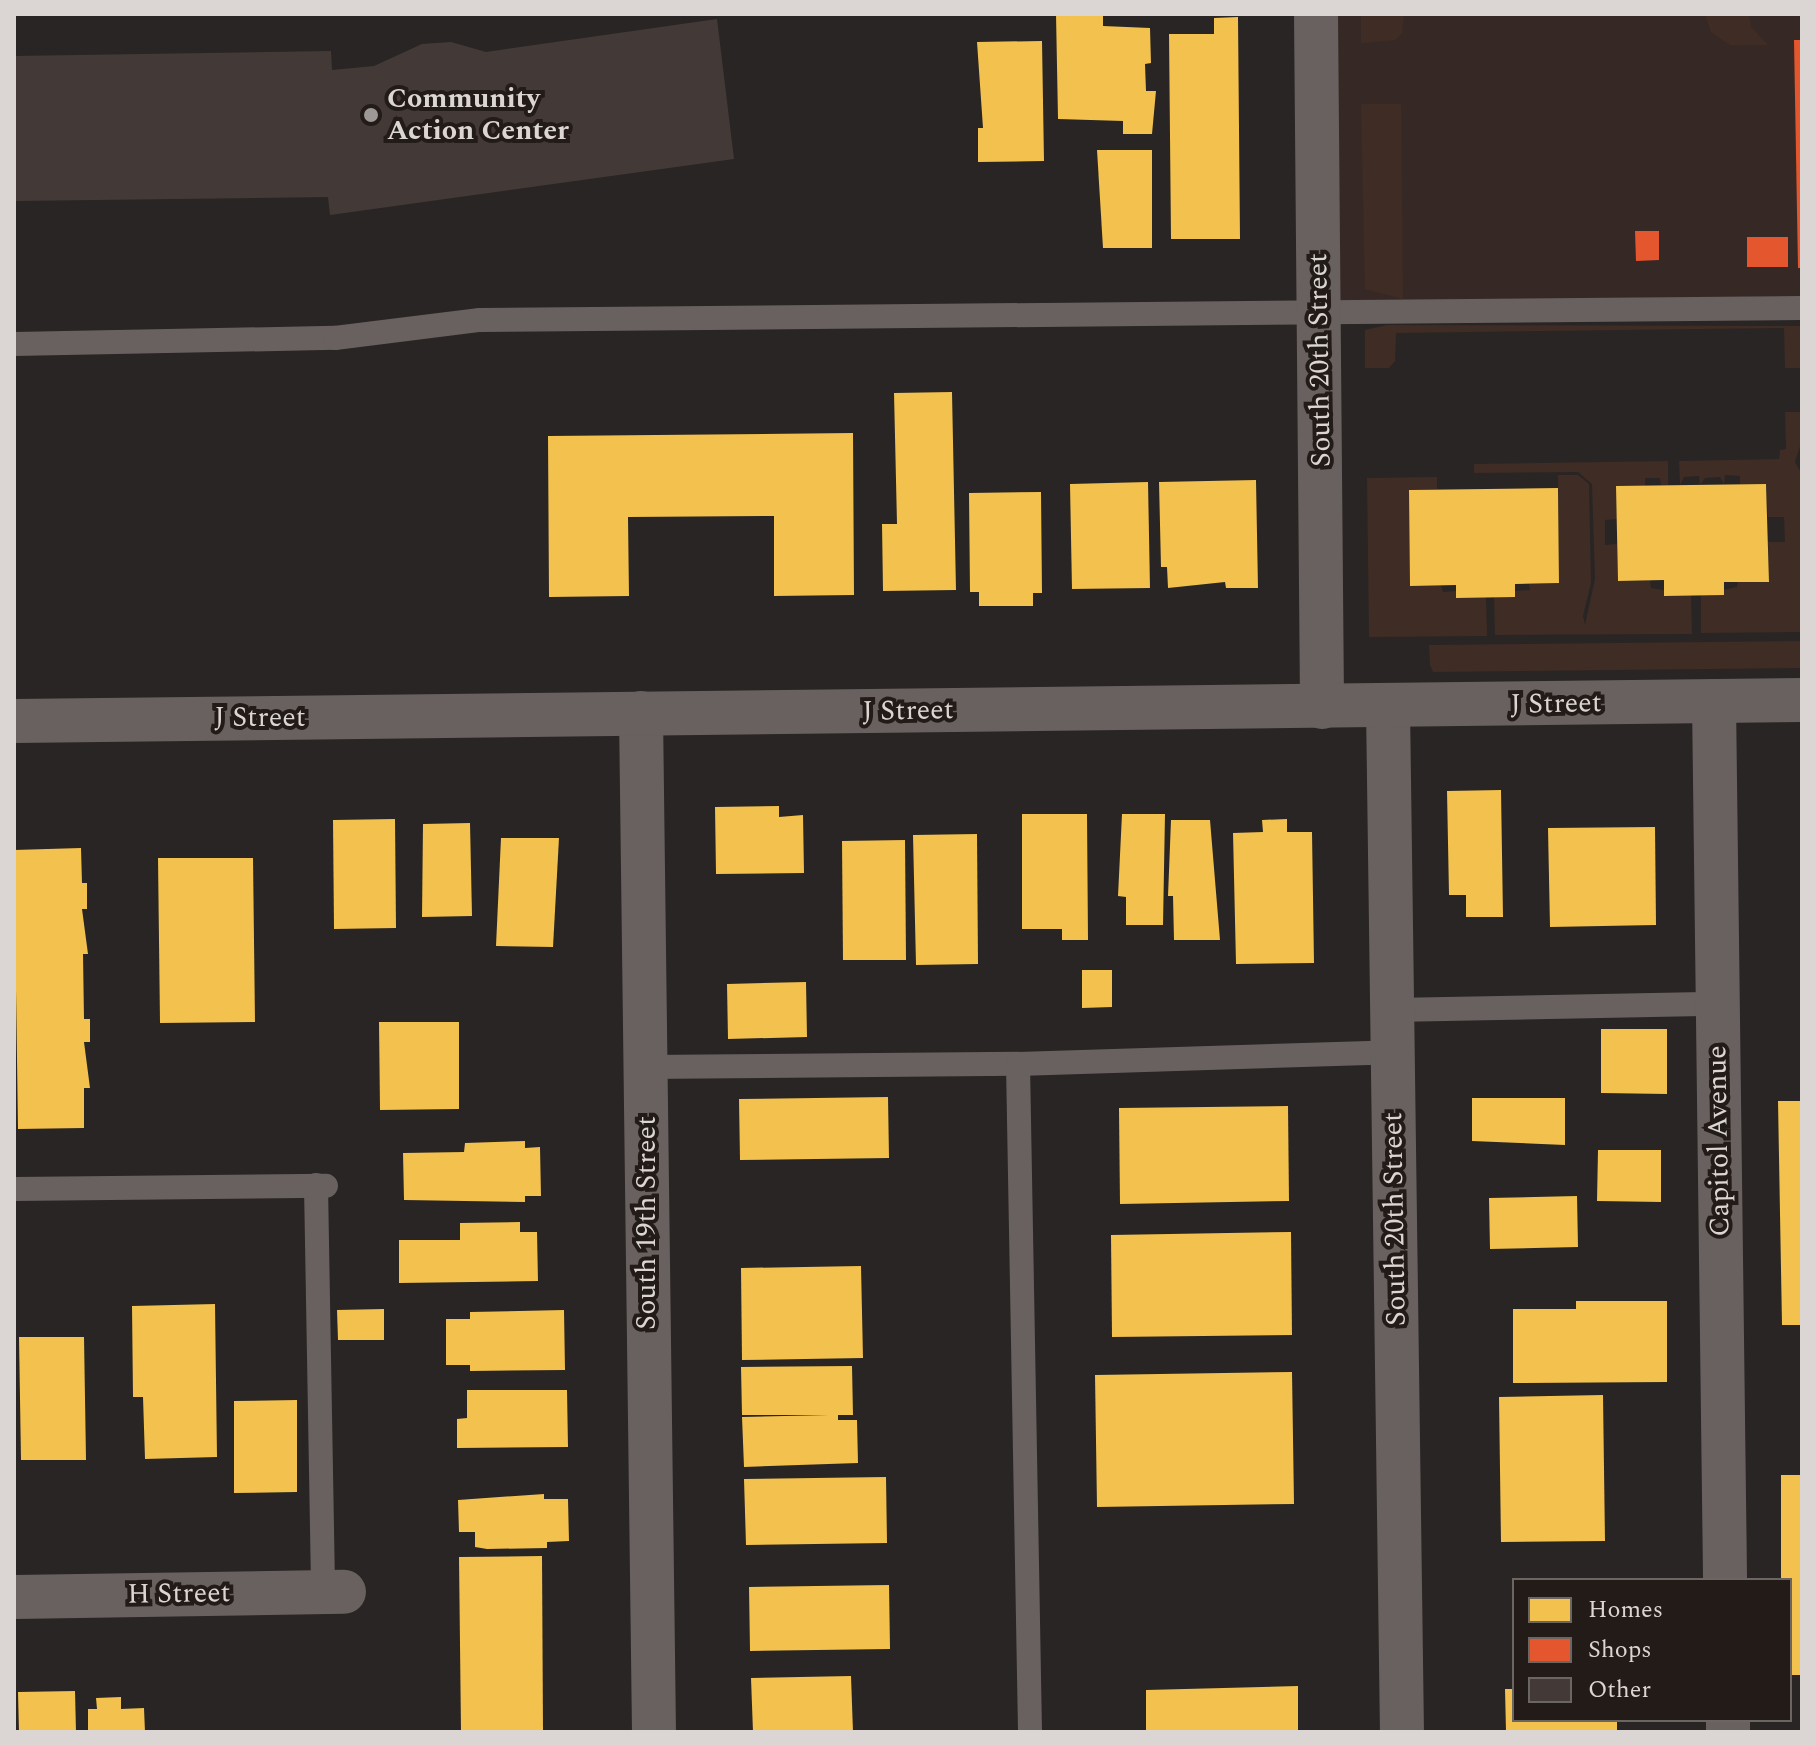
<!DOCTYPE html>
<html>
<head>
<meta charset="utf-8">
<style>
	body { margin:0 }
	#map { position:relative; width:1816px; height:1746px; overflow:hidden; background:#292524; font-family:Spectral,serif }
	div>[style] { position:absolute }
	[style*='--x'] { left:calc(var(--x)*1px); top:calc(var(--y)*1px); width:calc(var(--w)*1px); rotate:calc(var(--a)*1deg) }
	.built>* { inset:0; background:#362925 }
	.green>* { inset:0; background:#3f2c24 }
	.homes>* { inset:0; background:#f2c14e }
	.shops>* { inset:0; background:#e4572e }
	.building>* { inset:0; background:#433a37 }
	.lane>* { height:24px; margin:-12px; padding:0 12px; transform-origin:12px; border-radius:12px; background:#68615f }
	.street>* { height:44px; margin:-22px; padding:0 22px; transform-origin:22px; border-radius:22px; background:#68615f }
	.dots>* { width:22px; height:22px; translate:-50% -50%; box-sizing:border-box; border:4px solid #221b18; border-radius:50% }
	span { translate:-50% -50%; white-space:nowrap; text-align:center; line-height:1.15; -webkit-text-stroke:8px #221b18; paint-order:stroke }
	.poi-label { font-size:28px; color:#dbd6d4; font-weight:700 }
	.left { translate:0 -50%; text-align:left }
	.street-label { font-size:28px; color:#dbd6d4 }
	.frame { position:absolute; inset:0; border:16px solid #dbd6d4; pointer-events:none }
	.legend { position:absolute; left:1512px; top:1578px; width:280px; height:144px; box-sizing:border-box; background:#221b18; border:2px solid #6c6663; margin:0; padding:10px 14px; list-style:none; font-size:24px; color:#dbd6d4 }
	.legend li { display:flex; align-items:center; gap:16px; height:40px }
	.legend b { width:40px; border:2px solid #6c6663 }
</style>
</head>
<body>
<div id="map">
	<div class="built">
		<div style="clip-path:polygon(1316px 14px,1802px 14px,1802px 308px,1320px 313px)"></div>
	</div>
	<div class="green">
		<div style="clip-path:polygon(1361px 14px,1404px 14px,1402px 33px,1395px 40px,1361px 43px)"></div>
		<div style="clip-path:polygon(1705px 14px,1749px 14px,1751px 27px,1768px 45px,1730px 45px,1711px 32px)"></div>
		<div style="clip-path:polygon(1361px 104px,1401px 104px,1403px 299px,1365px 289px)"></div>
		<div style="clip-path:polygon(1387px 325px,1802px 326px,1802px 368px,1785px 368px,1784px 328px,1396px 333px,1395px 361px,1389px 368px,1365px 368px,1365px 330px)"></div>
		<div style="clip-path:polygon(1785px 412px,1802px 412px,1802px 440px,1795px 462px,1802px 474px,1802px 632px,1701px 633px,1701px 595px,1737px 587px,1738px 582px,1769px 581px,1768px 542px,1785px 542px,1784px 517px,1768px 517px,1766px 484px,1740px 484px,1740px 476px,1725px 475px,1724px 484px,1720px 477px,1705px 478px,1700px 485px,1699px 476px,1684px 477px,1680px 485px,1679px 461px,1779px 459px,1780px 450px,1786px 449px)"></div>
		<div style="clip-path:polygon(1668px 461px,1668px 485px,1661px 485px,1660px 478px,1645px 478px,1645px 486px,1616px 486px,1617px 519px,1605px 520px,1605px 545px,1617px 544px,1618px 581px,1650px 580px,1651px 588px,1691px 595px,1692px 634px,1495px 635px,1494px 597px,1515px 597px,1515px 591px,1530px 590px,1529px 584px,1559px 583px,1558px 475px,1578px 475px,1589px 484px,1591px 583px,1583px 616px,1585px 625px,1595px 579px,1592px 484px,1578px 472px,1474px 473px,1474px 464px)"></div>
		<div style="clip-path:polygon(1437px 477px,1437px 489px,1409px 490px,1443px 592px,1456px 591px,1456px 598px,1486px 597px,1487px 636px,1369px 637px,1367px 478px)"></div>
		<div style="clip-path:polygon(1802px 641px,1802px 668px,1433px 672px,1430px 665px,1429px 645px)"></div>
	</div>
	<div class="homes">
		<div style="clip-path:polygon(1056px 14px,1103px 14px,1103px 26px,1150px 28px,1151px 63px,1145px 64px,1146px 91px,1156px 91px,1152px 134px,1123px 134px,1123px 121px,1058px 119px)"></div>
		<div style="clip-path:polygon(1238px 17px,1240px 239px,1171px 239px,1169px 34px,1214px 34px,1214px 18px)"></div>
		<div style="clip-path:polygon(1042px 41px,1044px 161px,978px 162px,978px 128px,983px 128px,977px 42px)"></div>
		<div style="clip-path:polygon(1097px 150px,1152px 150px,1152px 248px,1103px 248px)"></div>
		<div style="clip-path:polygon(952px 392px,956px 590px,883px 591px,882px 524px,897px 524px,894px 393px)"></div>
		<div style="clip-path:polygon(853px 433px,854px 595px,774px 596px,774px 516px,628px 517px,629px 596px,549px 597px,548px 436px)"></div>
		<div style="clip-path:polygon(1256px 480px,1258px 588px,1226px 588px,1225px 582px,1168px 588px,1167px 567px,1161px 567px,1159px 482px)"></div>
		<div style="clip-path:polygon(1148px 482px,1150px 588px,1072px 589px,1070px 484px)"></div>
		<div style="clip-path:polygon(1766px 484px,1769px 582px,1724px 582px,1724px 595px,1664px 596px,1664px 580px,1618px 581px,1616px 486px)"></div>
		<div style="clip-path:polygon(1558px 488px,1559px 583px,1515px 584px,1515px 597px,1456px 598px,1456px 585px,1410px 586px,1409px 490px)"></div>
		<div style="clip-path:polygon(1041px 492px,1042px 593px,1033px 593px,1033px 606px,979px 606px,979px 592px,970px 592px,969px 493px)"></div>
		<div style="clip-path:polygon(1501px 790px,1503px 917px,1466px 917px,1466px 895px,1449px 895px,1447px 791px)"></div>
		<div style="clip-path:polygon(779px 806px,779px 817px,803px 815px,804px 873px,716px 874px,715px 807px)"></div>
		<div style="clip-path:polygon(1022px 814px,1087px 814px,1088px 940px,1062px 940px,1062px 929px,1022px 929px)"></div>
		<div style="clip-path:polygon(1122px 814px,1165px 814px,1163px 925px,1126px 925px,1126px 897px,1118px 896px)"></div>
		<div style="clip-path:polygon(395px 819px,396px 928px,334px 929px,333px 820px)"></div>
		<div style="clip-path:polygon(1287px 819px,1287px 832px,1312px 832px,1314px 963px,1236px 964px,1233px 833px,1263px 832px,1262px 820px)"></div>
		<div style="clip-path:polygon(1171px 820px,1210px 820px,1220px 940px,1174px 940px,1173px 896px,1168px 896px)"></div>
		<div style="clip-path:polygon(470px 823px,472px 916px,422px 917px,423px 824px)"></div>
		<div style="clip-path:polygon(1655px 827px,1656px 925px,1550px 927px,1548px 828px)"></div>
		<div style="clip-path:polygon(977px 834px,978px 964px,916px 965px,913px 835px)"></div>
		<div style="clip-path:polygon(501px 838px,559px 838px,553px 947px,496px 946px)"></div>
		<div style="clip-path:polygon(905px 840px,906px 960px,843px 960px,842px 841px)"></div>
		<div style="clip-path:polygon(81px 848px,82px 883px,87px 883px,87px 909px,82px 909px,88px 954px,83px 954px,84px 1019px,90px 1019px,90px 1042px,84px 1042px,90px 1088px,84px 1088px,84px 1128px,18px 1129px,14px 850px)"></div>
		<div style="clip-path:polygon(158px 858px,253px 858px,255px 1022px,160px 1023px)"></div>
		<div style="clip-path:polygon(1082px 970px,1112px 970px,1112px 1007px,1082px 1008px)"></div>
		<div style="clip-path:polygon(806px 982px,807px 1037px,728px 1039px,727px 984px)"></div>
		<div style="clip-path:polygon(379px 1022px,459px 1022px,459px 1109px,380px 1110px)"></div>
		<div style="clip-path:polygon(1601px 1029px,1667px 1029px,1667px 1094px,1601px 1093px)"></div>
		<div style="clip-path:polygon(888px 1097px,889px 1158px,740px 1160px,739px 1099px)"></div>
		<div style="clip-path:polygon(1472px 1098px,1565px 1098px,1565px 1145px,1472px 1141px)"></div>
		<div style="clip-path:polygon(1778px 1101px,1802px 1101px,1802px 1325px,1782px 1325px)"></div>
		<div style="clip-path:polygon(1288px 1106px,1289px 1201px,1120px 1204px,1119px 1108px)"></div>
		<div style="clip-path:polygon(525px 1141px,525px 1148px,540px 1147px,541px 1196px,525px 1196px,525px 1202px,404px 1200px,403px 1153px,464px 1152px,465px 1143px)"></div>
		<div style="clip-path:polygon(1598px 1150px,1661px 1150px,1661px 1202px,1597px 1201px)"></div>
		<div style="clip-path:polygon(1577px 1196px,1578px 1247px,1490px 1249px,1489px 1198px)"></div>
		<div style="clip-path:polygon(520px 1222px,520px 1232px,537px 1232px,538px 1281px,399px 1283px,399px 1240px,460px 1240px,460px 1223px)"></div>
		<div style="clip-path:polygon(1291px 1232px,1292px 1335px,1112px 1337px,1111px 1235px)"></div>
		<div style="clip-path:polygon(861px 1266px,863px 1358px,742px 1360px,741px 1268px)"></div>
		<div style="clip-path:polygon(1576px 1301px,1667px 1301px,1667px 1382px,1513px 1383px,1513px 1309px,1576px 1309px)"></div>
		<div style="clip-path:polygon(215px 1304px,217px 1457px,145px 1459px,143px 1397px,133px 1397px,132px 1306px)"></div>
		<div style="clip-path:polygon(384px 1309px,384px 1340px,338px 1340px,337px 1310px)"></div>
		<div style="clip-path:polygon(564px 1310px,565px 1370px,470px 1371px,470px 1365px,446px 1365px,446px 1319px,470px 1319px,470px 1312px)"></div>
		<div style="clip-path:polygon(19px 1337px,84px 1337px,86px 1460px,21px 1460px)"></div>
		<div style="clip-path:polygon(852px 1366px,853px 1415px,838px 1415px,838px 1420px,857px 1420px,858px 1463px,744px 1467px,742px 1417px,829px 1415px,742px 1415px,741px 1367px)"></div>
		<div style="clip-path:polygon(1292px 1372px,1294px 1504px,1097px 1507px,1095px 1375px)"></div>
		<div style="clip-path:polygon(467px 1390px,567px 1390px,568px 1447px,457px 1448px,457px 1419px,467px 1418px)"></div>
		<div style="clip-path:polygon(1603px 1395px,1605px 1541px,1501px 1542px,1499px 1397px)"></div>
		<div style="clip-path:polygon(297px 1400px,297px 1492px,234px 1493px,234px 1401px)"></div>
		<div style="clip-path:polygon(1781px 1475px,1802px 1475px,1802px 1675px,1790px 1675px,1790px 1580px,1781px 1580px)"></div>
		<div style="clip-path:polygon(886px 1477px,887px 1543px,746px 1545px,744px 1479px)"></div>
		<div style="clip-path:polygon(544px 1494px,544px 1499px,568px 1499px,569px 1541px,547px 1542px,547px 1548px,487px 1549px,475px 1547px,475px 1532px,459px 1532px,458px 1500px)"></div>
		<div style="clip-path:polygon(542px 1556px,543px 1732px,461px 1732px,459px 1557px)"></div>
		<div style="clip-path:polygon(889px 1585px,890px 1649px,750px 1651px,749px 1587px)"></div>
		<div style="clip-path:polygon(851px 1676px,853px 1732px,753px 1732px,751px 1678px)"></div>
		<div style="clip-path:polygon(1298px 1686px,1298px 1732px,1146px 1732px,1146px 1690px)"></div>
		<div style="clip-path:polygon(1505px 1689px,1514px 1689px,1514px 1720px,1617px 1720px,1617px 1732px,1506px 1732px)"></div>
		<div style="clip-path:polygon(75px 1691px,76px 1732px,19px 1732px,18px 1692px)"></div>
		<div style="clip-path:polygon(121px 1697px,121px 1709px,144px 1708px,145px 1732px,88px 1732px,88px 1709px,97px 1709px,96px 1698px)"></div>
	</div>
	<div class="shops">
		<div style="clip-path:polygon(1794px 40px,1802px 40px,1802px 268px,1798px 268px)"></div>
		<div style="clip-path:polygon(1635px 231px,1659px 231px,1659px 260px,1636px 261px)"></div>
		<div style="clip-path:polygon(1747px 237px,1788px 237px,1788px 267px,1747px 267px)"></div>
	</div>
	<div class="building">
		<div style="clip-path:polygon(717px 19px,734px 159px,330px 215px,328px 197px,14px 201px,14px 56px,331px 51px,332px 70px,374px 66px,422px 44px,451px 42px,486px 52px)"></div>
	</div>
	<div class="lane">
		<div style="--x:14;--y:344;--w:321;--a:-1.1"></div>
		<div style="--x:335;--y:338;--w:146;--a:-7.1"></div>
		<div style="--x:480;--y:320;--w:1322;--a:-0.52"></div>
		<div style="--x:1392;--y:1010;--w:325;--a:-1.1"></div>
		<div style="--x:1018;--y:1064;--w:668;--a:88.97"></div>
		<div style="--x:646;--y:1067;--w:372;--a:-0.5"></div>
		<div style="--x:1018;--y:1064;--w:375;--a:-1.8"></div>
		<div style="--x:316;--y:1185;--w:407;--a:89"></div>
		<div style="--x:14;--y:1189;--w:312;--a:-0.6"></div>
	</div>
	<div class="street">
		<div style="--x:1316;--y:14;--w:693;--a:89.5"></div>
		<div style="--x:1714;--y:701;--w:879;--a:89.28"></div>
		<div style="--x:1388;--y:706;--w:1026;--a:89.22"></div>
		<div style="--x:641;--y:713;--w:1019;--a:89.27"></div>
		<div style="--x:14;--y:721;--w:1788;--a:-0.67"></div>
		<div style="--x:14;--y:1597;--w:330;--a:-0.9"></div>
		<div style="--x:1728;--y:1720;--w:12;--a:90"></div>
	</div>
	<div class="dots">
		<div style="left:371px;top:115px;background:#9d9896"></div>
	</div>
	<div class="poi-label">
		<span class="left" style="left:387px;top:115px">Community<br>Action Center</span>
	</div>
	<div class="street-label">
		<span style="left:1320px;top:360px;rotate:-91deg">South 20th Street</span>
		<span style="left:1556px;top:704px;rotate:-1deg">J Street</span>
		<span style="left:908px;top:711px;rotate:-1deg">J Street</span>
		<span style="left:260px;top:718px">J Street</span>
		<span style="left:1719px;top:1141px;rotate:-91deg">Capitol Avenue</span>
		<span style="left:1395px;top:1219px;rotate:-91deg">South 20th Street</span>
		<span style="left:647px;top:1223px;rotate:-90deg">South 19th Street</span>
		<span style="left:179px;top:1594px;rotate:-1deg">H Street</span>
	</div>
	<div class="frame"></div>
	<ul class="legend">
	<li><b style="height:22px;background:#f2c14e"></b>Homes</li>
	<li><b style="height:22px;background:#e4572e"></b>Shops</li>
	<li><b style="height:22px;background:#433a37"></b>Other</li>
	</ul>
</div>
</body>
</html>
